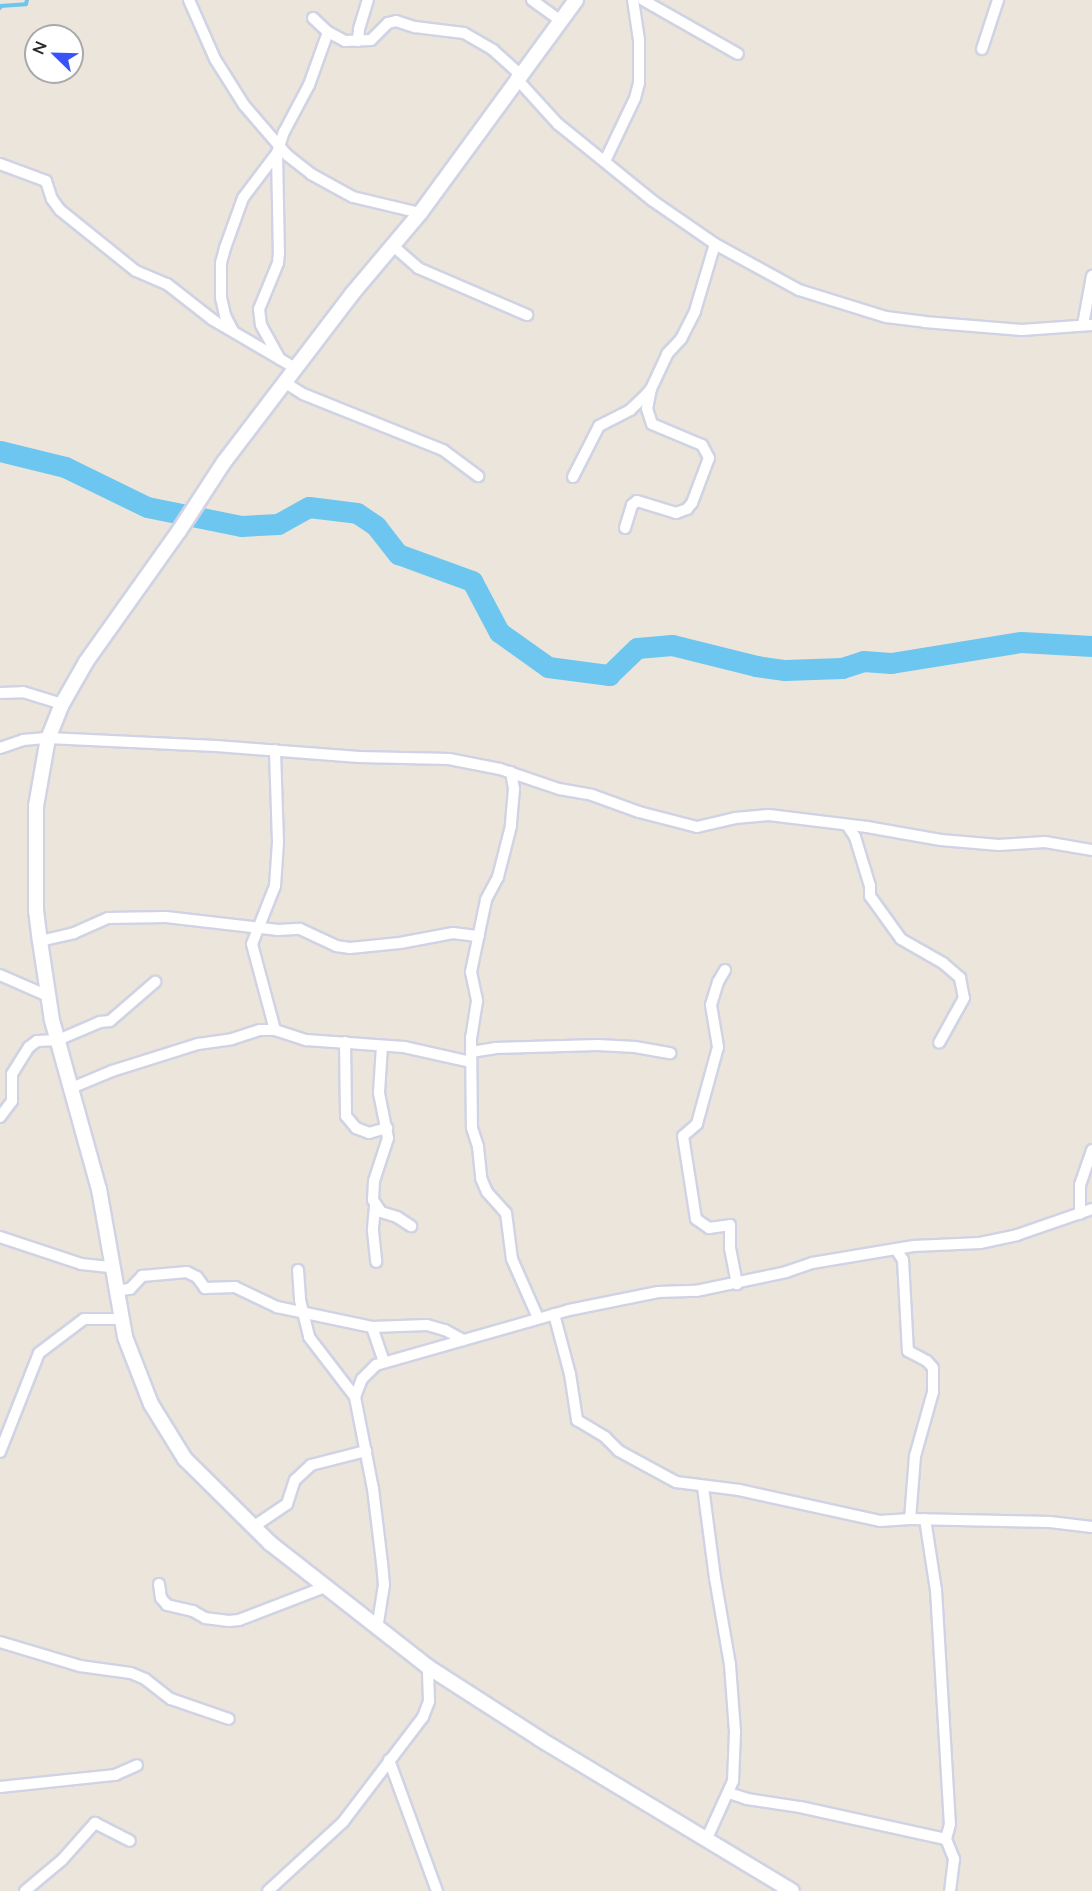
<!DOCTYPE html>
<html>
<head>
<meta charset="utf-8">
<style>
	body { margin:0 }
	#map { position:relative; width:1092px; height:1891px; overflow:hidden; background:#ece5db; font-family:Lato,sans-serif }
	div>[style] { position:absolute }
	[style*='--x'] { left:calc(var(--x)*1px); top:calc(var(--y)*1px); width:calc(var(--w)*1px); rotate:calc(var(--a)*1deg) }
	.stream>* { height:4px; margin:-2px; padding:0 2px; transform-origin:2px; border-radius:2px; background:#6cc6f0 }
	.river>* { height:21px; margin:-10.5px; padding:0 10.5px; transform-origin:10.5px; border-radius:10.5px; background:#6cc6f0 }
	.roads { filter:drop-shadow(2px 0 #d0d3e3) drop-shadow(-2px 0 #d0d3e3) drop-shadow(0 2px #d0d3e3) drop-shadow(0 -2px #d0d3e3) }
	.minor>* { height:10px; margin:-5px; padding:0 5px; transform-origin:5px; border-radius:5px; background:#fff }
	.tertiary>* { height:14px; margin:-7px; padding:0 7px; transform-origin:7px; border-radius:7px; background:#fff }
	span { translate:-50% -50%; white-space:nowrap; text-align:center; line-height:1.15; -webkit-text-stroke:6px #fff; paint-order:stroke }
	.north { position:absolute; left:24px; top:24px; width:60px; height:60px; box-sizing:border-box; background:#fff; border:2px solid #a9a9a9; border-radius:50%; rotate:293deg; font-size:16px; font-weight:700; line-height:24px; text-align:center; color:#292929 }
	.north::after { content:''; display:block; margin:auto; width:21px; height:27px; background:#3853fc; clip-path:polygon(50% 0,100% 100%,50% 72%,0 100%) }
</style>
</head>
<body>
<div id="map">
	<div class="stream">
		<div style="--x:0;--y:8;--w:2;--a:-90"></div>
		<div style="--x:0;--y:6;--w:26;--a:-4"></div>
		<div style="--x:26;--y:4;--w:4;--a:-76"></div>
	</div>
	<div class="river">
		<div style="--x:0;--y:451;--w:67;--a:13.8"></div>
		<div style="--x:65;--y:467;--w:91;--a:26"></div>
		<div style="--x:147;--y:507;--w:96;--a:11.4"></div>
		<div style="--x:241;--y:526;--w:37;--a:-3"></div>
		<div style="--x:278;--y:524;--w:35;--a:-29"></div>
		<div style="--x:309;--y:507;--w:48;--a:7.1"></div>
		<div style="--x:357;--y:513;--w:23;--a:34"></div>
		<div style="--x:376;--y:526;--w:36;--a:52"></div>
		<div style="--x:398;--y:554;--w:79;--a:20"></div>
		<div style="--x:472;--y:581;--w:58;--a:62.1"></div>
		<div style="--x:499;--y:632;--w:60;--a:35.5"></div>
		<div style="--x:548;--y:667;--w:62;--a:7.5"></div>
		<div style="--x:609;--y:675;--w:39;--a:-44"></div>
		<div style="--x:637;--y:648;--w:35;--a:-5"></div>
		<div style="--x:672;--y:645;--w:87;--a:14"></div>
		<div style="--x:756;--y:666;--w:29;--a:8"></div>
		<div style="--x:785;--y:670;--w:57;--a:-2"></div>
		<div style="--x:842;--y:668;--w:22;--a:-18"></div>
		<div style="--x:863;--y:661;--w:28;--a:4"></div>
		<div style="--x:891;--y:663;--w:132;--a:-9.2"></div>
		<div style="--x:1021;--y:642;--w:71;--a:3.2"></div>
	</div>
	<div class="roads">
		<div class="minor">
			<div style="--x:189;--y:0;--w:64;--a:66.2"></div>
			<div style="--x:215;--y:59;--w:54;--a:57.8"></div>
			<div style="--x:244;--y:105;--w:66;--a:49.3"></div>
			<div style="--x:287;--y:155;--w:31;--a:38"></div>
			<div style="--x:311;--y:174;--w:48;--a:28.7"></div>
			<div style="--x:353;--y:197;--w:69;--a:13.4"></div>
			<div style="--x:532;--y:0;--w:34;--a:36"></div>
			<div style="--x:643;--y:0;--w:109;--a:29.6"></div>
			<div style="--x:313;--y:18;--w:21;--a:43"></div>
			<div style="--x:328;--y:32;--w:19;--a:28"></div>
			<div style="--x:345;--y:41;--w:26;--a:-2"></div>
			<div style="--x:371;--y:40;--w:24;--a:-45"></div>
			<div style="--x:388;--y:23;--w:8;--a:-14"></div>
			<div style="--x:396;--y:21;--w:20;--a:18"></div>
			<div style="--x:415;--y:27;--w:49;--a:7"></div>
			<div style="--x:464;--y:33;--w:34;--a:30"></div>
			<div style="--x:493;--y:50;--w:36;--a:42"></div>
			<div style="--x:358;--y:41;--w:12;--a:-85"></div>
			<div style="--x:359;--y:29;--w:30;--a:-73"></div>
			<div style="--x:982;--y:49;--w:52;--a:-71.9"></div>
			<div style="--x:516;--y:78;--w:62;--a:47.6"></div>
			<div style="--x:558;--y:124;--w:122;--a:39"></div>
			<div style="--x:653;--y:201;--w:75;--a:34.7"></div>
			<div style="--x:715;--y:244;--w:96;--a:28.7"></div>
			<div style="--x:799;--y:290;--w:91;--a:17.2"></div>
			<div style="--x:886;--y:317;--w:38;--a:7"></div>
			<div style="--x:924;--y:322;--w:98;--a:4.7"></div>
			<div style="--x:1022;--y:330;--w:70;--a:-4.1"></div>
			<div style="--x:277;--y:153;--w:100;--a:88.9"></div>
			<div style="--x:279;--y:253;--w:10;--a:96"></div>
			<div style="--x:278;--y:263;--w:50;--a:112.4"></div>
			<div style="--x:259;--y:309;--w:16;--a:83"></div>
			<div style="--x:261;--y:325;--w:39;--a:61"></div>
			<div style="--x:605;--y:161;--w:70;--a:-64.5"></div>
			<div style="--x:635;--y:98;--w:16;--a:-75"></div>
			<div style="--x:639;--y:83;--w:43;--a:-90"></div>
			<div style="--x:639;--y:40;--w:40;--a:-98.5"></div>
			<div style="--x:0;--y:164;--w:49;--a:20.3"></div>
			<div style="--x:46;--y:181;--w:19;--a:72"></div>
			<div style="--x:52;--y:199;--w:14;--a:54"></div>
			<div style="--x:60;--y:210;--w:97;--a:38.8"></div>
			<div style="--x:136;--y:271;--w:34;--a:23"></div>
			<div style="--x:167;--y:284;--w:58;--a:38"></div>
			<div style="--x:213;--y:320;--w:95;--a:30.3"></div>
			<div style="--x:392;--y:245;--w:35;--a:41"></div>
			<div style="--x:418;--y:268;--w:119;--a:23.3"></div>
			<div style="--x:1083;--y:325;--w:50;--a:-79.6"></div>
			<div style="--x:233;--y:331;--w:18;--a:-117"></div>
			<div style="--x:225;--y:315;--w:17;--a:-103"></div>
			<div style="--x:221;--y:298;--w:35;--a:-90"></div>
			<div style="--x:221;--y:263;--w:16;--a:-75"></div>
			<div style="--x:225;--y:248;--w:53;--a:-70.2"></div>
			<div style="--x:243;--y:198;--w:56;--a:-52.9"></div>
			<div style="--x:277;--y:153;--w:22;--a:-72"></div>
			<div style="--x:284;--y:132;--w:53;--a:-62"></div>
			<div style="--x:309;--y:85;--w:56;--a:-70.3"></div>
			<div style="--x:284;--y:382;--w:22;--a:32"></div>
			<div style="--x:303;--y:394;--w:151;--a:21.8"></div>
			<div style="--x:443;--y:450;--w:44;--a:36.6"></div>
			<div style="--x:573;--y:477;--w:57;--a:-63"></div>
			<div style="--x:599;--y:426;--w:35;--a:-27"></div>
			<div style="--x:630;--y:410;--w:16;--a:-43"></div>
			<div style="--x:642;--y:399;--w:13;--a:-48"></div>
			<div style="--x:651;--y:389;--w:38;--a:-65"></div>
			<div style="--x:667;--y:354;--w:21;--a:-47"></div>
			<div style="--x:681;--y:339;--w:31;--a:-63"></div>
			<div style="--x:695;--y:311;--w:70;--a:-73.4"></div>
			<div style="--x:625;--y:528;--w:24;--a:-73"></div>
			<div style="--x:632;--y:505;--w:6;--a:-39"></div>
			<div style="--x:637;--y:501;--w:41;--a:17.1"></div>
			<div style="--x:676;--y:513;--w:12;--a:-20"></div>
			<div style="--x:687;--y:509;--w:8;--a:-50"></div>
			<div style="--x:692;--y:503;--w:48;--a:-69.3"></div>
			<div style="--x:709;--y:458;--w:15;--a:-118"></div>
			<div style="--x:702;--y:445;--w:54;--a:-157.2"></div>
			<div style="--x:652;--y:424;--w:16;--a:-108"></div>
			<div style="--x:647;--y:409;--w:20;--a:-79"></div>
			<div style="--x:0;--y:693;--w:23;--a:-2"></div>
			<div style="--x:23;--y:692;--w:41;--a:17.1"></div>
			<div style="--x:0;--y:748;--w:24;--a:-19"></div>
			<div style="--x:23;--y:740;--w:25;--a:-5"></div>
			<div style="--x:48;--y:738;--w:168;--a:2.7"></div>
			<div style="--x:216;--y:746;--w:143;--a:4.4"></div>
			<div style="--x:359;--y:757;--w:90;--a:1.3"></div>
			<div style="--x:449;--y:759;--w:52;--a:11.1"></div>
			<div style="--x:500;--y:769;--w:62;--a:18.7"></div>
			<div style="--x:559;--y:789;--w:34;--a:10"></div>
			<div style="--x:592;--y:795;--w:50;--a:19.9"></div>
			<div style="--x:639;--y:812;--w:60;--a:14.5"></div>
			<div style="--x:697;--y:827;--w:39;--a:-13"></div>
			<div style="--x:735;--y:818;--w:34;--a:-5"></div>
			<div style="--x:769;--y:815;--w:99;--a:7"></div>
			<div style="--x:867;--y:827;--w:75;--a:10"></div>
			<div style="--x:941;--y:840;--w:58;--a:4.9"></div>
			<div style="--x:999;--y:845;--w:46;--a:-3.7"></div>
			<div style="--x:1045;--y:842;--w:48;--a:9.7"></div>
			<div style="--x:511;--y:772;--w:17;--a:80"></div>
			<div style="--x:514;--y:789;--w:37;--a:95"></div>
			<div style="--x:511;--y:826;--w:53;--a:104.3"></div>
			<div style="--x:498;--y:877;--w:26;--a:118"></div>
			<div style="--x:486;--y:900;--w:74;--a:101.8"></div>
			<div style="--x:471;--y:972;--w:30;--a:78"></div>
			<div style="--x:477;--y:1001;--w:36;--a:99"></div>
			<div style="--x:471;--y:1037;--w:91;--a:89.4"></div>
			<div style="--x:472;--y:1128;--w:20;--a:72"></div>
			<div style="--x:478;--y:1147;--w:31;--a:84"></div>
			<div style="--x:481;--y:1178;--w:15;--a:67"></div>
			<div style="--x:487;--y:1192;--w:28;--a:48"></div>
			<div style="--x:506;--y:1213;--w:46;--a:82.6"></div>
			<div style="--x:512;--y:1259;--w:64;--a:66.2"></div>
			<div style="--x:847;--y:825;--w:14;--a:56"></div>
			<div style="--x:855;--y:837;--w:51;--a:73"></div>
			<div style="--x:870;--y:886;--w:10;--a:90"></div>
			<div style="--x:870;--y:896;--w:53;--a:54.2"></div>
			<div style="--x:901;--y:939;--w:48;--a:29.7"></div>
			<div style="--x:943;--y:963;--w:23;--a:41"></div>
			<div style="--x:960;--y:978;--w:20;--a:79"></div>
			<div style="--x:964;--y:998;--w:51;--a:119.1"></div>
			<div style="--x:40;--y:941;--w:35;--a:-13"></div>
			<div style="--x:74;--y:933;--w:37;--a:-24"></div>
			<div style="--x:108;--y:918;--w:58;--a:-1"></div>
			<div style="--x:166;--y:917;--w:113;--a:6.6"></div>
			<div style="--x:278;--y:930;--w:22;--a:-3"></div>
			<div style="--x:300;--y:929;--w:40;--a:25"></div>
			<div style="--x:336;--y:946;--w:14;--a:8"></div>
			<div style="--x:350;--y:948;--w:50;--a:-5.7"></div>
			<div style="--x:400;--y:943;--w:54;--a:-10.7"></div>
			<div style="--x:453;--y:933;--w:26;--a:7"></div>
			<div style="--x:725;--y:970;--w:14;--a:120"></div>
			<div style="--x:718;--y:982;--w:24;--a:107"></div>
			<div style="--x:711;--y:1005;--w:43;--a:80.5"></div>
			<div style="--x:718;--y:1047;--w:80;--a:105.3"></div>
			<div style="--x:697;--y:1124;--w:18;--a:139"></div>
			<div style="--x:683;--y:1136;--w:84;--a:81.1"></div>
			<div style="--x:696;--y:1219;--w:16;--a:35"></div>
			<div style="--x:709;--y:1228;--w:21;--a:-8"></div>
			<div style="--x:730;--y:1225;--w:23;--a:90"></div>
			<div style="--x:730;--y:1248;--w:37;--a:79"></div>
			<div style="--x:0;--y:975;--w:52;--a:23.6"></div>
			<div style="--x:275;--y:1030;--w:89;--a:-105"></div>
			<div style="--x:252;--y:944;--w:62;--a:-68.4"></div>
			<div style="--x:275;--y:886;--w:44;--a:-86.1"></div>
			<div style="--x:278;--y:842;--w:92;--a:-91.9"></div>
			<div style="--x:345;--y:1042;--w:74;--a:89.2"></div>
			<div style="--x:346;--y:1116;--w:16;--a:50"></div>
			<div style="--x:356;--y:1128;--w:14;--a:21"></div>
			<div style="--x:369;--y:1133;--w:19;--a:-16"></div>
			<div style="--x:382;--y:1046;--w:47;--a:93.7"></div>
			<div style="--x:379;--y:1093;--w:46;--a:78.7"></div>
			<div style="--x:388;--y:1138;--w:45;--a:108"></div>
			<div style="--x:374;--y:1181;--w:19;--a:93"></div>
			<div style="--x:373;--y:1200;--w:14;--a:56"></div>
			<div style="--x:381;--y:1212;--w:17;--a:17"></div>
			<div style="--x:397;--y:1217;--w:17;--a:33"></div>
			<div style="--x:471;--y:1052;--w:24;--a:-9"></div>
			<div style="--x:495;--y:1048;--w:103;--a:-1.7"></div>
			<div style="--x:598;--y:1045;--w:37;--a:3"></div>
			<div style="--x:635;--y:1047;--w:36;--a:10"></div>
			<div style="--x:69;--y:1089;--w:47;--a:-22.7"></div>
			<div style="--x:112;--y:1071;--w:90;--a:-17.4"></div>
			<div style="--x:198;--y:1044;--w:34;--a:-8"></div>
			<div style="--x:232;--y:1039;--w:29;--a:-18"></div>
			<div style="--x:260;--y:1030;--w:15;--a:0"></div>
			<div style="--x:275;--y:1030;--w:33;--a:18"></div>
			<div style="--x:306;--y:1040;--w:98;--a:4.1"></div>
			<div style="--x:404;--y:1047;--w:69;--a:12.6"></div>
			<div style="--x:0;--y:1117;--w:20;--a:-53"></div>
			<div style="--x:12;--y:1101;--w:27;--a:-90"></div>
			<div style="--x:12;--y:1074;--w:32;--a:-58"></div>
			<div style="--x:29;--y:1047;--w:10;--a:-37"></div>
			<div style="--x:37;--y:1041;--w:21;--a:-3"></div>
			<div style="--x:58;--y:1040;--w:46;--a:-23.2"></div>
			<div style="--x:100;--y:1022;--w:10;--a:-6"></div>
			<div style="--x:110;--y:1021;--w:60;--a:-40.9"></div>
			<div style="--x:375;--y:1206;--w:25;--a:95"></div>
			<div style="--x:373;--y:1231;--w:31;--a:84"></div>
			<div style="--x:1080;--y:1214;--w:29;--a:-90"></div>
			<div style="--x:1080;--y:1185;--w:37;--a:-71"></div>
			<div style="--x:0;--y:1237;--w:85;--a:18.4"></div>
			<div style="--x:81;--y:1264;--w:31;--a:6"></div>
			<div style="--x:896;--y:1249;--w:13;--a:58"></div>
			<div style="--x:903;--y:1260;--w:91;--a:86.9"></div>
			<div style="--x:908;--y:1351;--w:21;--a:28"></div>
			<div style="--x:927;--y:1361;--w:9;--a:49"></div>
			<div style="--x:933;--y:1368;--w:24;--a:90"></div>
			<div style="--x:933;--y:1392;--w:66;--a:105.7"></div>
			<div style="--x:915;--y:1456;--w:63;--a:94.5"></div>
			<div style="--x:298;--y:1270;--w:30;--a:86"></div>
			<div style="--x:300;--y:1300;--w:38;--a:76"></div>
			<div style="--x:309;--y:1337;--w:76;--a:52.5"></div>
			<div style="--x:115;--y:1291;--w:15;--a:-8"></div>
			<div style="--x:130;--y:1289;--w:18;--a:-47"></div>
			<div style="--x:142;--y:1276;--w:45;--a:-5.1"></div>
			<div style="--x:187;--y:1272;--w:11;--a:27"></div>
			<div style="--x:197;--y:1277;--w:14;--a:54"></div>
			<div style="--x:205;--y:1288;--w:30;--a:-2"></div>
			<div style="--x:235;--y:1287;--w:47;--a:25.5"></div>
			<div style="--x:277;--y:1307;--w:97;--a:11.9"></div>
			<div style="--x:372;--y:1327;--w:55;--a:-2.1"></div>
			<div style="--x:427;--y:1325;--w:19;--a:16"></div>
			<div style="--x:445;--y:1330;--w:21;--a:29"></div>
			<div style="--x:554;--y:1314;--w:62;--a:75.1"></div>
			<div style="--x:570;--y:1374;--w:47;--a:81.3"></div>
			<div style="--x:577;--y:1420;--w:33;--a:31"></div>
			<div style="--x:605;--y:1437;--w:20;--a:45"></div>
			<div style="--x:619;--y:1451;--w:65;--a:28.5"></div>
			<div style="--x:676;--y:1482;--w:64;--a:7.2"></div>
			<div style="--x:739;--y:1490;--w:144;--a:12.4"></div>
			<div style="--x:880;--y:1521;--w:30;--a:-4"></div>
			<div style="--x:910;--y:1519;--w:140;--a:1.2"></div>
			<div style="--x:1050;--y:1522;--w:42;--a:6.8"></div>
			<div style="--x:372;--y:1327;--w:36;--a:71"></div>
			<div style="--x:0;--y:1452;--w:106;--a:-68.5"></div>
			<div style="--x:39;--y:1353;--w:56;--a:-37.1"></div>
			<div style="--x:84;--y:1319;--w:36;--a:0"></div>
			<div style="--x:703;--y:1487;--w:92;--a:82.5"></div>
			<div style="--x:715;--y:1578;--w:88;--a:80.2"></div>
			<div style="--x:730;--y:1665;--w:67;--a:85.7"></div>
			<div style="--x:735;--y:1732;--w:49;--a:92.3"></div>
			<div style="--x:733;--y:1781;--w:63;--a:114.5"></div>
			<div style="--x:925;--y:1519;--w:72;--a:81.2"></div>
			<div style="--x:936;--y:1590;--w:234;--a:86.6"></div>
			<div style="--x:950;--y:1824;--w:16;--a:105"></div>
			<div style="--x:946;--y:1839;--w:22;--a:68"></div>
			<div style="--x:954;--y:1859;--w:32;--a:97"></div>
			<div style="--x:253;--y:1527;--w:41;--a:-34.1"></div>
			<div style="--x:287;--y:1504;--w:25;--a:-72"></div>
			<div style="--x:295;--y:1480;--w:22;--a:-43"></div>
			<div style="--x:311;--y:1465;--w:57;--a:-14.3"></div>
			<div style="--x:159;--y:1584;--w:14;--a:82"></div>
			<div style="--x:161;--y:1598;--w:9;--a:49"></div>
			<div style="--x:167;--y:1605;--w:27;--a:13"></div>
			<div style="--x:193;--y:1611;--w:14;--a:30"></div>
			<div style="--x:205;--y:1618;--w:24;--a:7"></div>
			<div style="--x:229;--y:1621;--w:10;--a:-6"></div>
			<div style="--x:239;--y:1620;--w:92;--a:-21"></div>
			<div style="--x:377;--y:1629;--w:45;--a:-81"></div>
			<div style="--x:384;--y:1585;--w:22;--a:-95"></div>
			<div style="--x:382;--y:1563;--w:75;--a:-96.9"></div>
			<div style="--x:373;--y:1489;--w:94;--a:-101.1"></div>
			<div style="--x:355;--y:1397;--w:19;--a:-69"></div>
			<div style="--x:362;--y:1379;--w:20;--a:-45"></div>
			<div style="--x:376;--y:1365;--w:201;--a:-15.9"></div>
			<div style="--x:569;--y:1310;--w:91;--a:-11.4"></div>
			<div style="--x:658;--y:1292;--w:38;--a:-2"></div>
			<div style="--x:696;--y:1291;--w:92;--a:-11.9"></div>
			<div style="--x:786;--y:1272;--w:28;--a:-19"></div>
			<div style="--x:812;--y:1263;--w:103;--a:-9.5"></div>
			<div style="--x:914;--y:1246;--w:66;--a:-2.6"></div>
			<div style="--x:980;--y:1243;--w:38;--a:-12"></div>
			<div style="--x:1017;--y:1235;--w:79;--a:-19.1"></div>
			<div style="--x:0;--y:1642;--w:84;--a:16.7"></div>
			<div style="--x:80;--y:1666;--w:51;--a:7.8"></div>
			<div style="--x:131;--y:1673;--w:15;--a:23"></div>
			<div style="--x:145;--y:1679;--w:33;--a:38"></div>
			<div style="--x:171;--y:1699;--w:61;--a:19"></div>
			<div style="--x:389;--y:1760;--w:140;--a:69.9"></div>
			<div style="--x:0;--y:1787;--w:116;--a:-6"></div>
			<div style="--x:115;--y:1775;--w:24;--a:-24"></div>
			<div style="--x:729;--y:1793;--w:19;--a:18"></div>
			<div style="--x:747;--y:1799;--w:54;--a:8.6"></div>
			<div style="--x:800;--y:1807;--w:149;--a:12.4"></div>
			<div style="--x:25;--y:1891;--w:48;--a:-40"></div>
			<div style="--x:62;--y:1860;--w:50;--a:-48.3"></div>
			<div style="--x:95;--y:1823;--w:39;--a:27"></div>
			<div style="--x:268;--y:1891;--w:102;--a:-42.6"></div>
			<div style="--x:343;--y:1822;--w:132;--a:-52.7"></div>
			<div style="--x:423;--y:1717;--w:17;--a:-69"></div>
			<div style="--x:429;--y:1701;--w:34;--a:-92"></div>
		</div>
		<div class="tertiary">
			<div style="--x:576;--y:0;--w:264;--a:126.2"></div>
			<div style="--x:420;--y:213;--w:106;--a:130"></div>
			<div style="--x:352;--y:294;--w:211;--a:127.3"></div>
			<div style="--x:224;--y:462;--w:82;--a:123.1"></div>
			<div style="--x:179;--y:531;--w:161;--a:125.4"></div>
			<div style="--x:86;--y:662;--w:48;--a:119.7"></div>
			<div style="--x:62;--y:704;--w:37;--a:112"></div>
			<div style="--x:48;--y:738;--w:69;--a:100"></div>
			<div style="--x:36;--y:806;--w:104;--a:90"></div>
			<div style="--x:36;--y:910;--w:31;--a:83"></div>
			<div style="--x:40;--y:941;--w:80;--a:81.4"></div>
			<div style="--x:52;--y:1020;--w:175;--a:74.5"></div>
			<div style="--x:99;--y:1189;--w:150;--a:80"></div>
			<div style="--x:125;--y:1337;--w:72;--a:68.8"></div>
			<div style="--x:151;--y:1404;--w:65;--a:58.3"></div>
			<div style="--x:185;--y:1459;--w:120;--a:44.7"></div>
			<div style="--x:270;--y:1543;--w:201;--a:38.1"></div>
			<div style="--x:428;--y:1667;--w:133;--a:32.7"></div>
			<div style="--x:540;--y:1739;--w:294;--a:31.1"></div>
		</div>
	</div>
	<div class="north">N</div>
</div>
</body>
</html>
